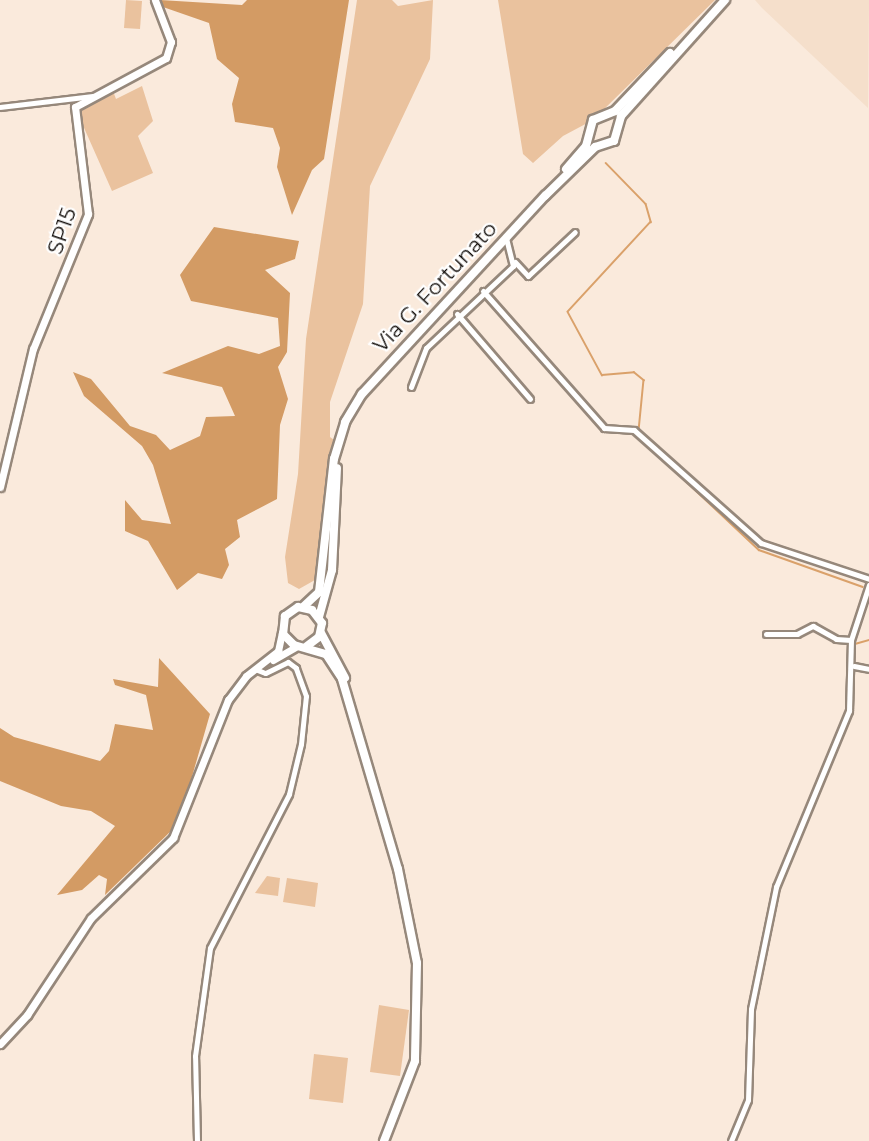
<!DOCTYPE html>
<html>
<head>
<meta charset="utf-8">
<style>
	body { margin:0 }
	#map { position:relative; width:869px; height:1141px; overflow:hidden; background:#faeadc; font-family:Montserrat,sans-serif }
	div>[style] { position:absolute }
	[style*='--x'] { left:calc(var(--x)*1px); top:calc(var(--y)*1px); width:calc(var(--w)*1px); rotate:calc(var(--a)*1deg) }
	.built>* { inset:0; background:#f5dfcb }
	.green>* { inset:0; background:#eac29e }
	.forest>* { inset:0; background:#d39b64 }
	.stream>* { height:1.5px; margin:-0.75px; padding:0 0.75px; transform-origin:0.75px; border-radius:0.75px; background:#daa16a }
	.roads { filter:drop-shadow(2px 0 #96887b) drop-shadow(-2px 0 #96887b) drop-shadow(0 2px #96887b) drop-shadow(0 -2px #96887b) }
	.minor>* { height:5px; margin:-2.5px; padding:0 2.5px; transform-origin:2.5px; border-radius:2.5px; background:#fff }
	.tertiary>* { height:7px; margin:-3.5px; padding:0 3.5px; transform-origin:3.5px; border-radius:3.5px; background:#fff }
	.secondary>* { height:8px; margin:-4px; padding:0 4px; transform-origin:4px; border-radius:4px; background:#fff }
	span { translate:-50% -50%; white-space:nowrap; text-align:center; line-height:1.15; -webkit-text-stroke:4.5px #fff; paint-order:stroke }
	.street-label { font-size:21px; color:#100b07 }
</style>
</head>
<body>
<div id="map">
	<div class="built">
		<div style="clip-path:polygon(755px 0,869px 0,868px 108px,762px 8px)"></div>
	</div>
	<div class="green">
		<div style="clip-path:polygon(126px 0,142px 1px,140px 29px,124px 28px)"></div>
		<div style="clip-path:polygon(357px 0,392px 0,398px 6px,433px 0,430px 59px,370px 186px,363px 304px,330px 402px,330px 437px,338px 443px,322px 576px,299px 589px,288px 583px,285px 557px,298px 474px,306px 339px)"></div>
		<div style="clip-path:polygon(498px 0,715px 0,593px 120px,563px 136px,533px 163px,523px 154px)"></div>
		<div style="clip-path:polygon(142px 86px,153px 121px,138px 136px,153px 173px,112px 191px,77px 112px,113px 91px,116px 99px)"></div>
		<div style="clip-path:polygon(267px 876px,280px 878px,278px 896px,255px 893px)"></div>
		<div style="clip-path:polygon(287px 878px,318px 883px,315px 907px,283px 902px)"></div>
		<div style="clip-path:polygon(379px 1005px,409px 1010px,400px 1076px,370px 1072px)"></div>
		<div style="clip-path:polygon(314px 1054px,348px 1058px,343px 1103px,309px 1099px)"></div>
	</div>
	<div class="forest">
		<div style="clip-path:polygon(160px 0,242px 5px,247px 0,349px 0,324px 159px,312px 170px,292px 215px,277px 167px,280px 148px,273px 128px,235px 122px,232px 104px,239px 78px,217px 59px,209px 23px,163px 7px)"></div>
		<div style="clip-path:polygon(214px 227px,299px 241px,295px 259px,265px 270px,290px 293px,287px 352px,278px 367px,288px 399px,280px 425px,277px 499px,237px 520px,240px 537px,225px 549px,229px 565px,222px 579px,198px 573px,177px 590px,148px 541px,125px 531px,125px 500px,142px 520px,171px 524px,153px 465px,142px 446px,84px 396px,73px 372px,91px 379px,130px 426px,156px 435px,170px 450px,200px 436px,206px 417px,235px 416px,222px 387px,162px 373px,228px 346px,259px 354px,280px 346px,278px 318px,191px 301px,180px 275px)"></div>
		<div style="clip-path:polygon(159px 658px,210px 714px,183px 808px,173px 829px,105px 895px,107px 879px,99px 875px,82px 890px,57px 895px,115px 826px,91px 811px,61px 806px,0 781px,0 728px,14px 737px,100px 761px,109px 751px,115px 724px,153px 730px,146px 695px,115px 685px,113px 679px,158px 687px)"></div>
	</div>
	<div class="stream">
		<div style="--x:606;--y:163;--w:57;--a:45.7"></div>
		<div style="--x:646;--y:204;--w:19;--a:74"></div>
		<div style="--x:651;--y:222;--w:122;--a:132.7"></div>
		<div style="--x:568;--y:312;--w:72;--a:61.6"></div>
		<div style="--x:602;--y:375;--w:32;--a:-5"></div>
		<div style="--x:634;--y:372;--w:13;--a:39"></div>
		<div style="--x:644;--y:380;--w:51;--a:95.6"></div>
		<div style="--x:641;--y:439;--w:162;--a:43.2"></div>
		<div style="--x:759;--y:550;--w:110;--a:19.6"></div>
		<div style="--x:855;--y:644;--w:15;--a:-16"></div>
	</div>
	<div class="roads">
		<div class="minor">
			<div style="--x:0;--y:107;--w:93;--a:-6.8"></div>
			<div style="--x:515;--y:262;--w:19;--a:47"></div>
			<div style="--x:528;--y:276;--w:64;--a:-43.1"></div>
			<div style="--x:483;--y:291;--w:183;--a:48.5"></div>
			<div style="--x:604;--y:428;--w:30;--a:4"></div>
			<div style="--x:634;--y:430;--w:170;--a:41.7"></div>
			<div style="--x:761;--y:543;--w:114;--a:18.4"></div>
			<div style="--x:457;--y:314;--w:112;--a:49.3"></div>
			<div style="--x:411;--y:387;--w:42;--a:-69"></div>
			<div style="--x:426;--y:348;--w:120;--a:-43.3"></div>
			<div style="--x:513;--y:266;--w:30;--a:-104"></div>
			<div style="--x:766;--y:634;--w:31;--a:0"></div>
			<div style="--x:797;--y:634;--w:18;--a:-27"></div>
			<div style="--x:813;--y:626;--w:26;--a:29"></div>
			<div style="--x:836;--y:639;--w:15;--a:4"></div>
			<div style="--x:854;--y:666;--w:15;--a:11"></div>
			<div style="--x:197;--y:1141;--w:85;--a:-91.3"></div>
			<div style="--x:195;--y:1056;--w:109;--a:-82.1"></div>
			<div style="--x:210;--y:948;--w:173;--a:-62.8"></div>
			<div style="--x:289;--y:794;--w:51;--a:-76.5"></div>
			<div style="--x:301;--y:744;--w:48;--a:-84.1"></div>
			<div style="--x:306;--y:696;--w:30;--a:-110"></div>
			<div style="--x:296;--y:668;--w:10;--a:-143"></div>
			<div style="--x:288;--y:662;--w:25;--a:154"></div>
			<div style="--x:265;--y:673;--w:11;--a:-158"></div>
			<div style="--x:731;--y:1141;--w:44;--a:-67.5"></div>
			<div style="--x:748;--y:1100;--w:91;--a:-88.1"></div>
			<div style="--x:751;--y:1009;--w:125;--a:-78.4"></div>
			<div style="--x:776;--y:887;--w:191;--a:-67.5"></div>
			<div style="--x:849;--y:711;--w:71;--a:-88.4"></div>
			<div style="--x:851;--y:640;--w:58;--a:-71.9"></div>
		</div>
		<div class="tertiary">
			<div style="--x:0;--y:487;--w:142;--a:-76.6"></div>
			<div style="--x:33;--y:349;--w:146;--a:-67.8"></div>
			<div style="--x:88;--y:214;--w:108;--a:-96.9"></div>
			<div style="--x:75;--y:107;--w:103;--a:-28.3"></div>
			<div style="--x:166;--y:58;--w:17;--a:-73"></div>
			<div style="--x:171;--y:42;--w:45;--a:-110.9"></div>
			<div style="--x:273;--y:660;--w:28;--a:-30"></div>
			<div style="--x:0;--y:1044;--w:40;--a:-47"></div>
			<div style="--x:27;--y:1015;--w:116;--a:-56.6"></div>
			<div style="--x:91;--y:918;--w:115;--a:-44.3"></div>
			<div style="--x:173;--y:838;--w:149;--a:-68.3"></div>
			<div style="--x:228;--y:700;--w:30;--a:-53"></div>
			<div style="--x:246;--y:676;--w:41;--a:-38"></div>
			<div style="--x:278;--y:651;--w:19;--a:-78"></div>
		</div>
		<div class="secondary">
			<div style="--x:566;--y:169;--w:30;--a:-49"></div>
			<div style="--x:586;--y:146;--w:27;--a:-75"></div>
			<div style="--x:593;--y:120;--w:24;--a:-22"></div>
			<div style="--x:615;--y:111;--w:80;--a:-46.5"></div>
			<div style="--x:303;--y:607;--w:22;--a:-43"></div>
			<div style="--x:319;--y:592;--w:134;--a:-83.6"></div>
			<div style="--x:334;--y:459;--w:39;--a:-73"></div>
			<div style="--x:345;--y:422;--w:33;--a:-59"></div>
			<div style="--x:362;--y:394;--w:270;--a:-47.3"></div>
			<div style="--x:545;--y:196;--w:70;--a:-44.4"></div>
			<div style="--x:595;--y:147;--w:20;--a:-18"></div>
			<div style="--x:614;--y:141;--w:26;--a:-74"></div>
			<div style="--x:621;--y:116;--w:156;--a:-48.1"></div>
			<div style="--x:319;--y:617;--w:49;--a:-74.5"></div>
			<div style="--x:332;--y:570;--w:102;--a:-87.2"></div>
			<div style="--x:321;--y:633;--w:51;--a:61.9"></div>
			<div style="--x:307;--y:646;--w:15;--a:-37"></div>
			<div style="--x:319;--y:637;--w:14;--a:-78"></div>
			<div style="--x:322;--y:623;--w:16;--a:-128"></div>
			<div style="--x:312;--y:610;--w:14;--a:-168"></div>
			<div style="--x:298;--y:607;--w:16;--a:145"></div>
			<div style="--x:285;--y:616;--w:18;--a:96"></div>
			<div style="--x:283;--y:634;--w:16;--a:45"></div>
			<div style="--x:294;--y:645;--w:33;--a:16"></div>
			<div style="--x:326;--y:654;--w:30;--a:57"></div>
			<div style="--x:342;--y:679;--w:198;--a:73.6"></div>
			<div style="--x:398;--y:869;--w:96;--a:78.6"></div>
			<div style="--x:417;--y:963;--w:98;--a:91.2"></div>
			<div style="--x:415;--y:1061;--w:86;--a:111.2"></div>
		</div>
	</div>
	<div class="street-label">
		<span style="left:62px;top:231px;rotate:-71deg">SP15</span>
		<span style="left:435px;top:287px;rotate:-47deg">Via G. Fortunato</span>
	</div>
</div>
</body>
</html>
